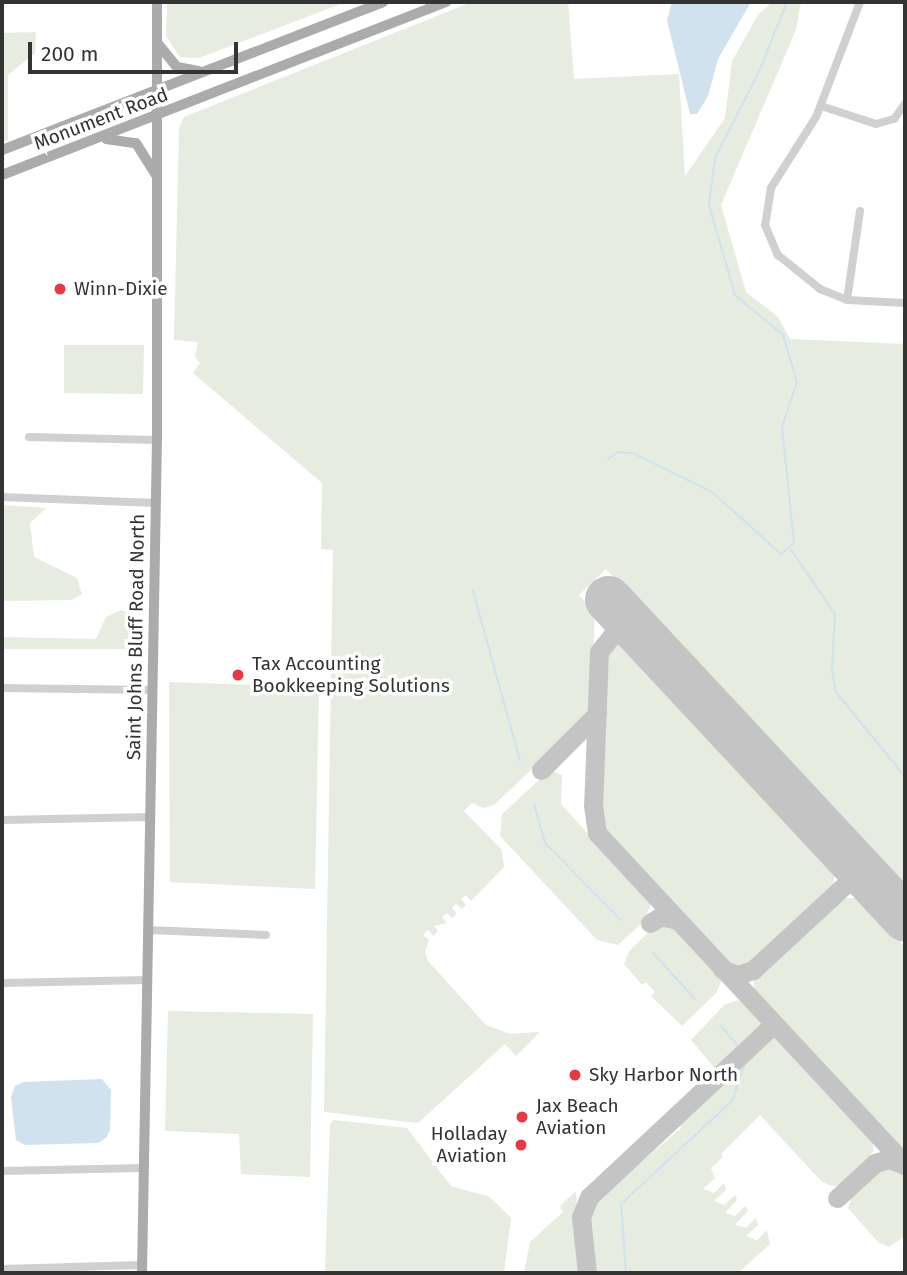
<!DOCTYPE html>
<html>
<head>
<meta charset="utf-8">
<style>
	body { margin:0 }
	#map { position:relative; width:907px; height:1275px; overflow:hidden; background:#fff; font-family:"Fira Sans",sans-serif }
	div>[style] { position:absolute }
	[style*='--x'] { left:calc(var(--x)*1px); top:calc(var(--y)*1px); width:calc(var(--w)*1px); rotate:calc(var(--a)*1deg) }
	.green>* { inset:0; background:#e6ecdf }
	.water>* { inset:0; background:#cfe2ee }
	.stream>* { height:2px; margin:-1px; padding:0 1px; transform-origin:1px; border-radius:1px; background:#cfe2ee }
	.taxiway>* { height:19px; margin:-9.5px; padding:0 9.5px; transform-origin:9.5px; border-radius:9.5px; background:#c4c4c4 }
	.runway>* { height:47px; margin:-23.5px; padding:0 23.5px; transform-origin:23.5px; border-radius:23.5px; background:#c4c4c4 }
	.minor>* { height:8px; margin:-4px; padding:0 4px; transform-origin:4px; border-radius:4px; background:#d0d0d0 }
	.major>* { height:10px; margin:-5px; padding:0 5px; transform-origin:5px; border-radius:5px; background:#ababab }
	.dots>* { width:19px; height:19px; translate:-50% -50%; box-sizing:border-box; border:4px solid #fff; border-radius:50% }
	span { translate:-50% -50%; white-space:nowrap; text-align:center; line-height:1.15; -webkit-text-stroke:7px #fff; paint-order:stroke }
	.street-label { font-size:19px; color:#333 }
	.poi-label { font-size:19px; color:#333 }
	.left { translate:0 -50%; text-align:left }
	.right { translate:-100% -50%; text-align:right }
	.frame { position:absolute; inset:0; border:4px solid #333; pointer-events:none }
	.scale { position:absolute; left:28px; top:42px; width:210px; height:32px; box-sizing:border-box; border:4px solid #333; border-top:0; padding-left:9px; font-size:21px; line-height:24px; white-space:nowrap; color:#333; -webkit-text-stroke:5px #fff; paint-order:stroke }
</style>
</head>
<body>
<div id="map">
	<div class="green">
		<div style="clip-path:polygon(167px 2px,346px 2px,199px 58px,180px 57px,166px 36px)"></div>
		<div style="clip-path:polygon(472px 2px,568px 2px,574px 79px,679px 74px,685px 176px,725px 118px,732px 61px,758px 15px,772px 2px,801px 2px,796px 30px,721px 205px,746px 292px,778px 317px,790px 339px,905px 344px,905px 889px,606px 569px,579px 595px,595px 614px,590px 714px,494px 805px,483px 808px,472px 803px,464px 811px,502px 850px,504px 867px,471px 901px,466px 895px,461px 899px,466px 905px,462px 909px,456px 904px,452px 908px,457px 914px,452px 918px,447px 913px,442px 917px,447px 923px,434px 926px,438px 931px,433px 936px,428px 930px,423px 935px,429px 940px,425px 952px,428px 961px,486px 1025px,510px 1034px,540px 1032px,516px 1056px,505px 1044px,418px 1123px,324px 1112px,333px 550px,321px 549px,322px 483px,193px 373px,200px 363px,195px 357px,198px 342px,174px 340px,179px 128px,184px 117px)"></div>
		<div style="clip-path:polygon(36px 32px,35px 53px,8px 75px,8px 140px,2px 142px,2px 33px)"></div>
		<div style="clip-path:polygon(64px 345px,144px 345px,143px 394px,64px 393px)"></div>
		<div style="clip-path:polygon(2px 505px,46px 508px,30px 523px,34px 557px,77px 578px,82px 594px,72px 600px,2px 601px)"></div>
		<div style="clip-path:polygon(121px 610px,135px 615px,131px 649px,2px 649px,2px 637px,96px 639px,106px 617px)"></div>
		<div style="clip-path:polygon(620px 643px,835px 872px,833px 887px,755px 960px,740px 969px,715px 953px,600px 826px,605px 651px)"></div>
		<div style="clip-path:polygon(169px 682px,319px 687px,315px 889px,170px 882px)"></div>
		<div style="clip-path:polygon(550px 770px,562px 775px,561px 804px,651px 904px,644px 921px,618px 945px,597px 940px,500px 836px,502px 814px)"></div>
		<div style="clip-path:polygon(843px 898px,859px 898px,905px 947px,905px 1157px,754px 991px,754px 980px,764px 968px)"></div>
		<div style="clip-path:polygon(668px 923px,722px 980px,716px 993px,682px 1026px,651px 996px,655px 992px,646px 982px,642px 985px,624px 964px,629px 951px,655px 926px)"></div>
		<div style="clip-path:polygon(738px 1000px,746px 1003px,872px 1138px,874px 1151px,842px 1185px,832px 1186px,822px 1182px,760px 1115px,721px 1154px,723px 1157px,711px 1168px,715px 1178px,703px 1189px,714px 1193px,724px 1183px,726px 1190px,714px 1201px,724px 1205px,735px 1195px,737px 1200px,725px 1213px,735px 1216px,745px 1206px,748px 1211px,735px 1225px,746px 1228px,756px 1218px,758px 1225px,746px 1236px,757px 1240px,767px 1230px,770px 1244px,738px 1273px,592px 1273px,585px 1207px,589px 1189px,611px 1167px,622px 1179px,681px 1128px,679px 1120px,724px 1079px,691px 1040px,724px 1005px)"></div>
		<div style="clip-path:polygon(168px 1011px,313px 1014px,310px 1177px,241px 1174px,239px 1134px,165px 1131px)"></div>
		<div style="clip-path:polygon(334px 1120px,407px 1128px,451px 1186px,490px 1197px,511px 1218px,504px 1273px,325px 1273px,330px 1124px)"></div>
		<div style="clip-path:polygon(887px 1164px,905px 1173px,905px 1236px,889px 1247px,878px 1242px,848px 1208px,853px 1192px)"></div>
		<div style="clip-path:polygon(576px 1191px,582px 1273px,524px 1273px,530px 1242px,563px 1212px,560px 1206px)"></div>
	</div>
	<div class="water">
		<div style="clip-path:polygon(672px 2px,751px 2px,718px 59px,708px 96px,697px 114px,690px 114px,667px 20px)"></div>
		<div style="clip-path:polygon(102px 1079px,111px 1090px,110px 1130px,106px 1138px,98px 1143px,25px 1145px,16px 1140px,11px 1097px,15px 1086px,23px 1082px)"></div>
	</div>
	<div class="stream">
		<div style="--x:608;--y:459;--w:12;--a:-35"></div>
		<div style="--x:618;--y:452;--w:15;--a:4"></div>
		<div style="--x:633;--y:453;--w:88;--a:26.3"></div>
		<div style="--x:712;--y:492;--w:93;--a:41.9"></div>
		<div style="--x:781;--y:554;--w:17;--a:-40"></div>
		<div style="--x:794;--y:543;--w:117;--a:-95.9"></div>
		<div style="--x:782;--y:427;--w:47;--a:-71.6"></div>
		<div style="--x:797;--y:382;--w:49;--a:-106.6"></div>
		<div style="--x:783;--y:335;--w:62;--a:-140.2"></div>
		<div style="--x:735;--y:295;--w:94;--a:-106.1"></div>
		<div style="--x:709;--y:205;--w:47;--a:-82.7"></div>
		<div style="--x:715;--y:158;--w:94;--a:-62.9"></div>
		<div style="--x:758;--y:74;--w:78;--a:-68.1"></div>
		<div style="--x:791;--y:550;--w:78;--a:55.5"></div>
		<div style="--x:835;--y:614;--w:56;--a:93.1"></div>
		<div style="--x:832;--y:670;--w:22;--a:80"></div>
		<div style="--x:836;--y:692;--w:109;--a:50.9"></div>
		<div style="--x:473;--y:591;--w:176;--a:74.5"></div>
		<div style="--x:534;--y:804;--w:41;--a:74.2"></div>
		<div style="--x:545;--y:843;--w:108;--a:45.4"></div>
		<div style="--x:653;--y:953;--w:62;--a:47.6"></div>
		<div style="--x:720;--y:1025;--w:28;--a:49"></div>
		<div style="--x:626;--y:1273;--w:69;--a:-94.1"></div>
		<div style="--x:621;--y:1204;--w:151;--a:-42.9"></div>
		<div style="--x:732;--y:1101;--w:40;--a:-71.1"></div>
	</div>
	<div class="taxiway">
		<div style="--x:642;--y:635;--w:29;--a:-178"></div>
		<div style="--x:613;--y:634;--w:23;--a:128"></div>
		<div style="--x:599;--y:652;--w:153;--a:92.2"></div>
		<div style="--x:593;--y:805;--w:28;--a:82"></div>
		<div style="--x:597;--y:833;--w:453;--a:47.1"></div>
		<div style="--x:541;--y:770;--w:79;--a:-45"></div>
		<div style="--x:650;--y:923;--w:13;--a:-32"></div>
		<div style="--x:661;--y:916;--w:16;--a:14"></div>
		<div style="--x:722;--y:969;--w:16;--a:22"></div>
		<div style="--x:737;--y:975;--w:17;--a:-17"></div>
		<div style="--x:753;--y:970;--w:147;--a:-42.8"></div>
		<div style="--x:837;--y:1198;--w:52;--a:-42.6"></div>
		<div style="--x:875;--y:1163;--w:15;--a:-16"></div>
		<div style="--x:889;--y:1159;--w:17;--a:21"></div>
		<div style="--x:587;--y:1273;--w:56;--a:-96.1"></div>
		<div style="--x:581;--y:1217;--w:22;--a:-68"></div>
		<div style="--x:589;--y:1197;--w:253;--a:-43.1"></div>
	</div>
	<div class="runway">
		<div style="--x:608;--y:599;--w:436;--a:47"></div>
	</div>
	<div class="minor">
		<div style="--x:860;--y:2;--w:123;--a:110.9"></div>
		<div style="--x:816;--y:117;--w:84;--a:122.4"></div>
		<div style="--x:771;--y:188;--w:37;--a:99"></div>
		<div style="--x:765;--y:225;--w:33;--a:67"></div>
		<div style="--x:778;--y:255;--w:54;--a:39"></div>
		<div style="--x:820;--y:289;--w:29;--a:22"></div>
		<div style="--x:847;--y:300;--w:58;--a:3"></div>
		<div style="--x:821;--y:106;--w:58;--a:18.1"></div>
		<div style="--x:876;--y:124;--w:19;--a:-16"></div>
		<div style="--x:894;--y:119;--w:19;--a:-54"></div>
		<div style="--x:847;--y:300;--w:90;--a:-81.7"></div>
		<div style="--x:29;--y:437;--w:128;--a:1.3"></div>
		<div style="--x:2;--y:497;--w:154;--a:2.2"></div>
		<div style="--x:2;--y:688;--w:151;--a:0.8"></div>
		<div style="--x:2;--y:820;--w:148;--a:-1.2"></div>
		<div style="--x:149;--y:930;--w:117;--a:2.4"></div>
		<div style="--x:2;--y:983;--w:145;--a:-1.2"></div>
		<div style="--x:2;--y:1171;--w:141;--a:-1.2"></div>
		<div style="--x:2;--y:1269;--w:140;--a:-1.6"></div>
	</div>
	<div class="major">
		<div style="--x:159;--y:45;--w:28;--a:51"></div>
		<div style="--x:177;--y:67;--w:22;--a:10"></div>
		<div style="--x:106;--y:139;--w:30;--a:8"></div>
		<div style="--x:136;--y:143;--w:38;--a:58"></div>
		<div style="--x:2;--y:150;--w:409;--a:-21.2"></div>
		<div style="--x:2;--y:175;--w:477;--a:-21.3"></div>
		<div style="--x:142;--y:1273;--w:833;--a:-88.97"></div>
		<div style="--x:157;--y:440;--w:438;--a:-90"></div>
	</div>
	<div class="dots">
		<div style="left:60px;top:289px;background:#e63946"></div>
		<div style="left:238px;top:675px;background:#e63946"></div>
		<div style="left:575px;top:1075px;background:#e63946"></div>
		<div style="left:522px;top:1117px;background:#e63946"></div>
		<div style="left:521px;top:1145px;background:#e63946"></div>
	</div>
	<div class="street-label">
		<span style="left:101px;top:119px;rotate:-21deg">Monument Road</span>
		<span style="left:136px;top:637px;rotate:-89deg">Saint Johns Bluff Road North</span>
	</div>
	<div class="poi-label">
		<span class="left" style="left:74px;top:289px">Winn-Dixie</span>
		<span class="left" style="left:252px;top:675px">Tax Accounting<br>Bookkeeping Solutions</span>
		<span class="left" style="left:589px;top:1075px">Sky Harbor North</span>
		<span class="left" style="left:536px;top:1117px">Jax Beach<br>Aviation</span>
		<span class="right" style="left:507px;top:1145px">Holladay<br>Aviation</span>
	</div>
	<div class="frame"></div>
	<div class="scale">200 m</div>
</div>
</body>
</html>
